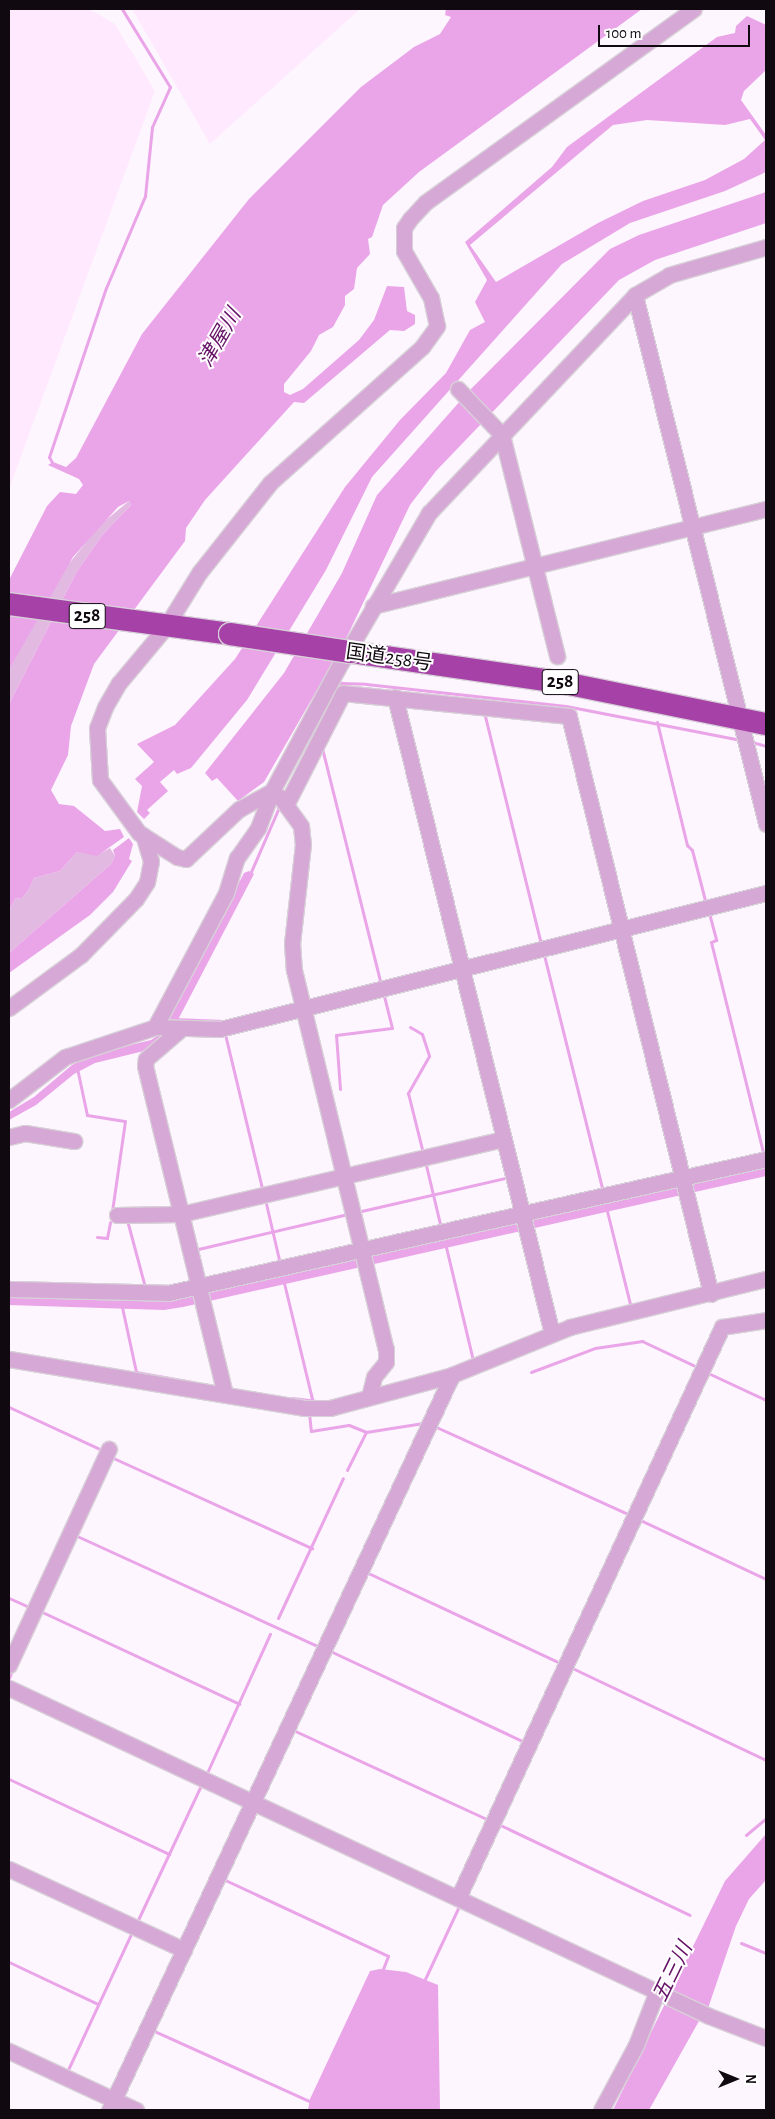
<!DOCTYPE html>
<html>
<head>
<meta charset="utf-8">
<style>
	body { margin:0 }
	#map { position:relative; width:775px; height:2119px; overflow:hidden; background:#fef6fe; font-family:"Alegreya Sans","Noto Sans JP",sans-serif }
	div>[style] { position:absolute }
	[style*='--x'] { left:calc(var(--x)*1px); top:calc(var(--y)*1px); width:calc(var(--w)*1px); rotate:calc(var(--a)*1deg) }
	.built>* { inset:0; background:#ffe9fe }
	.green>* { inset:0; background:#e2b9e1 }
	.water>* { inset:0; background:#eaa5e9 }
	.stream>* { height:3px; margin:-1.5px; padding:0 1.5px; transform-origin:1.5px; border-radius:1.5px; background:#eaa5e9 }
	.roads { filter:drop-shadow(1px 0 #d8d0d8) drop-shadow(-1px 0 #d8d0d8) drop-shadow(0 1px #d8d0d8) drop-shadow(0 -1px #d8d0d8) }
	.minor>* { height:15px; margin:-7.5px; padding:0 7.5px; transform-origin:7.5px; border-radius:7.5px; background:#d6a8d5 }
	.highway>* { height:22px; margin:-11px; padding:0 11px; transform-origin:11px; border-radius:11px; background:#a642a7 }
	.bridges { filter:drop-shadow(1px 0 #d8d0d8) drop-shadow(-1px 0 #d8d0d8) drop-shadow(0 1px #d8d0d8) drop-shadow(0 -1px #d8d0d8) }
	.highway-bridge>* { height:22px; margin:-11px; padding:0 11px; transform-origin:11px; border-radius:11px; background:#a642a7 }
	span { translate:-50% -50%; white-space:nowrap; text-align:center; line-height:1.15; -webkit-text-stroke:4px #fff; paint-order:stroke }
	.shield-label span { padding:1px 4px; background:#fff; border:1px solid; border-radius:4px; -webkit-text-stroke-width:0 }
	.shield-label { font-size:19px; color:#100910; font-weight:700 }
	.street-label { font-size:20px; color:#100910 }
	.water-label { font-size:21px; color:#651366; font-style:italic }
	.frame { position:absolute; inset:0; border:10px solid #100910; pointer-events:none }
	.north { position:absolute; left:710px; top:2054px; width:50px; height:50px; -webkit-text-stroke:4px #fff; paint-order:stroke; rotate:90deg; font-size:14px; font-weight:700; line-height:20px; text-align:center; color:#100910 }
	.north::after { content:''; display:block; margin:auto; width:18px; height:22px; background:#100910; clip-path:polygon(50% 0,100% 100%,50% 72%,0 100%) }
	.scale { position:absolute; left:598px; top:25px; width:152px; height:22px; box-sizing:border-box; border:2px solid #100910; border-top:0; padding-left:6px; font-size:15px; line-height:18px; white-space:nowrap; color:#100910; -webkit-text-stroke:4px #fff; paint-order:stroke }
</style>
</head>
<body>
<div id="map">
	<div class="built">
		<div style="clip-path:polygon(9px 9px,89px 9px,115px 24px,155px 91px,9px 489px)"></div>
		<div style="clip-path:polygon(132px 9px,360px 9px,210px 144px)"></div>
	</div>
	<div class="green">
		<div style="clip-path:polygon(129px 501px,131px 505px,103px 534px,76px 573px,9px 704px,9px 670px,59px 576px,100px 525px)"></div>
		<div style="clip-path:polygon(110px 848px,115px 856px,111px 864px,9px 953px,9px 910px,16px 898px,21px 899px,28px 891px,34px 878px,60px 871px,77px 852px,99px 854px)"></div>
	</div>
	<div class="water">
		<div style="clip-path:polygon(446px 9px,642px 9px,419px 172px,383px 205px,372px 237px,368px 239px,370px 254px,357px 268px,354px 289px,345px 296px,345px 305px,333px 327px,319px 335px,311px 351px,284px 384px,284px 392px,290px 395px,303px 389px,359px 340px,374px 320px,387px 286px,404px 287px,407px 311px,415px 315px,415px 324px,404px 331px,390px 330px,304px 403px,294px 402px,205px 500px,186px 528px,185px 541px,94px 664px,71px 726px,68px 755px,51px 790px,59px 804px,74px 806px,105px 831px,120px 829px,124px 837px,97px 856px,77px 852px,60px 871px,34px 878px,28px 891px,21px 899px,16px 898px,9px 910px,9px 704px,76px 573px,103px 534px,131px 505px,129px 501px,118px 507px,73px 557px,9px 670px,9px 580px,47px 506px,60px 492px,76px 494px,83px 485px,79px 479px,48px 465px,53px 462px,66px 467px,76px 458px,142px 334px,249px 199px,361px 87px,414px 47px,440px 34px,451px 17px,445px 15px)"></div>
		<div style="clip-path:polygon(evenodd,747px 16px,766px 25px,766px 70px,744px 91px,741px 100px,766px 135px,766px 172px,725px 191px,630px 223px,562px 264px,372px 477px,326px 570px,247px 700px,191px 768px,177px 774px,174px 770px,160px 782px,168px 791px,147px 810px,150px 813px,144px 819px,137px 812px,142px 786px,135px 779px,154px 762px,137px 744px,175px 725px,235px 659px,345px 487px,400px 420px,446px 373px,470px 330px,485px 322px,475px 302px,487px 280px,465px 242px,552px 167px,567px 147px,717px 37px,735px 33px,736px 26px,747px 16px,750px 119px,765px 140px,744px 159px,705px 180px,643px 201px,598px 223px,496px 282px,470px 245px,613px 125px,647px 120px,725px 125px,750px 119px)"></div>
		<div style="clip-path:polygon(766px 192px,766px 223px,655px 260px,619px 280px,436px 471px,410px 505px,343px 645px,264px 782px,238px 801px,217px 778px,212px 781px,205px 773px,284px 673px,342px 573px,377px 495px,469px 391px,610px 249px,639px 235px)"></div>
		<div style="clip-path:polygon(129px 838px,133px 844px,129px 859px,132px 861px,113px 892px,90px 915px,9px 973px,9px 953px,111px 864px,115px 856px,113px 850px)"></div>
		<div style="clip-path:polygon(249px 871px,254px 874px,168px 1039px,152px 1049px,95px 1063px,74px 1074px,36px 1105px,9px 1120px,9px 1112px,34px 1097px,72px 1065px,93px 1054px,151px 1040px,160px 1034px,244px 873px)"></div>
		<div style="clip-path:polygon(766px 1162px,766px 1176px,183px 1307px,164px 1310px,9px 1305px,9px 1292px,138px 1296px)"></div>
		<div style="clip-path:polygon(766px 1834px,766px 1880px,749px 1899px,736px 1926px,703px 2023px,699px 2021px,649px 2110px,613px 2110px,725px 1881px)"></div>
		<div style="clip-path:polygon(380px 1969px,406px 1972px,438px 1985px,440px 2110px,308px 2110px,310px 2099px,370px 1971px)"></div>
	</div>
	<div class="stream">
		<div style="--x:53;--y:464;--w:8;--a:-120"></div>
		<div style="--x:49;--y:457;--w:178;--a:-71.4"></div>
		<div style="--x:106;--y:288;--w:100;--a:-67"></div>
		<div style="--x:145;--y:196;--w:69;--a:-84.2"></div>
		<div style="--x:152;--y:127;--w:44;--a:-65.8"></div>
		<div style="--x:170;--y:87;--w:92;--a:-121.6"></div>
		<div style="--x:338;--y:689;--w:7;--a:-63"></div>
		<div style="--x:341;--y:683;--w:25;--a:2"></div>
		<div style="--x:366;--y:684;--w:201;--a:6.3"></div>
		<div style="--x:566;--y:706;--w:178;--a:11"></div>
		<div style="--x:484;--y:712;--w:239;--a:76.2"></div>
		<div style="--x:657;--y:722;--w:127;--a:76.3"></div>
		<div style="--x:687;--y:845;--w:7;--a:45"></div>
		<div style="--x:692;--y:850;--w:56;--a:75.5"></div>
		<div style="--x:752;--y:742;--w:15;--a:16"></div>
		<div style="--x:322;--y:748;--w:243;--a:76"></div>
		<div style="--x:250;--y:874;--w:75;--a:-66.5"></div>
		<div style="--x:709;--y:913;--w:28;--a:75"></div>
		<div style="--x:716;--y:940;--w:5;--a:158"></div>
		<div style="--x:711;--y:942;--w:220;--a:76.1"></div>
		<div style="--x:544;--y:955;--w:243;--a:76"></div>
		<div style="--x:174;--y:1019;--w:49;--a:2.3"></div>
		<div style="--x:410;--y:1027;--w:14;--a:30"></div>
		<div style="--x:422;--y:1034;--w:23;--a:72"></div>
		<div style="--x:429;--y:1056;--w:43;--a:119.6"></div>
		<div style="--x:408;--y:1093;--w:62;--a:76"></div>
		<div style="--x:225;--y:1034;--w:163;--a:76.5"></div>
		<div style="--x:77;--y:1068;--w:48;--a:78"></div>
		<div style="--x:87;--y:1115;--w:38;--a:9"></div>
		<div style="--x:125;--y:1121;--w:91;--a:98.2"></div>
		<div style="--x:340;--y:1089;--w:54;--a:-94.2"></div>
		<div style="--x:336;--y:1035;--w:56;--a:-7.1"></div>
		<div style="--x:392;--y:1028;--w:37;--a:-104"></div>
		<div style="--x:425;--y:1161;--w:69;--a:76.6"></div>
		<div style="--x:265;--y:1199;--w:67;--a:77"></div>
		<div style="--x:607;--y:1211;--w:96;--a:76.1"></div>
		<div style="--x:357;--y:1212;--w:157;--a:-12.9"></div>
		<div style="--x:127;--y:1220;--w:69;--a:75"></div>
		<div style="--x:97;--y:1237;--w:10;--a:6"></div>
		<div style="--x:107;--y:1238;--w:16;--a:-79"></div>
		<div style="--x:446;--y:1247;--w:116;--a:76.6"></div>
		<div style="--x:194;--y:1250;--w:158;--a:-13.2"></div>
		<div style="--x:284;--y:1283;--w:123;--a:76.4"></div>
		<div style="--x:122;--y:1307;--w:66;--a:77.8"></div>
		<div style="--x:136;--y:1372;--w:57;--a:10.1"></div>
		<div style="--x:531;--y:1372;--w:68;--a:-20.6"></div>
		<div style="--x:595;--y:1348;--w:48;--a:-8.5"></div>
		<div style="--x:642;--y:1341;--w:63;--a:25.3"></div>
		<div style="--x:708;--y:1373;--w:64;--a:25"></div>
		<div style="--x:292;--y:1398;--w:23;--a:7"></div>
		<div style="--x:9;--y:1407;--w:102;--a:24.8"></div>
		<div style="--x:309;--y:1413;--w:18;--a:84"></div>
		<div style="--x:311;--y:1431;--w:38;--a:-9"></div>
		<div style="--x:349;--y:1425;--w:18;--a:22"></div>
		<div style="--x:366;--y:1432;--w:58;--a:-9"></div>
		<div style="--x:434;--y:1426;--w:215;--a:24.4"></div>
		<div style="--x:111;--y:1457;--w:221;--a:24.4"></div>
		<div style="--x:347;--y:1470;--w:42;--a:-63.4"></div>
		<div style="--x:638;--y:1519;--w:141;--a:25.1"></div>
		<div style="--x:77;--y:1536;--w:267;--a:24.6"></div>
		<div style="--x:366;--y:1572;--w:217;--a:25.1"></div>
		<div style="--x:9;--y:1598;--w:24;--a:24"></div>
		<div style="--x:40;--y:1611;--w:220;--a:25"></div>
		<div style="--x:278;--y:1618;--w:154;--a:-65.1"></div>
		<div style="--x:328;--y:1650;--w:217;--a:25.1"></div>
		<div style="--x:570;--y:1667;--w:217;--a:25.4"></div>
		<div style="--x:9;--y:1678;--w:11;--a:-68"></div>
		<div style="--x:293;--y:1730;--w:216;--a:24.7"></div>
		<div style="--x:206;--y:1775;--w:155;--a:-65.6"></div>
		<div style="--x:9;--y:1779;--w:177;--a:25.1"></div>
		<div style="--x:498;--y:1824;--w:212;--a:25.4"></div>
		<div style="--x:746;--y:1835;--w:26;--a:-40"></div>
		<div style="--x:223;--y:1879;--w:182;--a:25"></div>
		<div style="--x:388;--y:1956;--w:14;--a:111"></div>
		<div style="--x:137;--y:1922;--w:153;--a:-64.9"></div>
		<div style="--x:741;--y:1943;--w:27;--a:22"></div>
		<div style="--x:9;--y:1962;--w:98;--a:25.3"></div>
		<div style="--x:425;--y:1979;--w:83;--a:-65"></div>
		<div style="--x:152;--y:2030;--w:172;--a:24.3"></div>
		<div style="--x:66;--y:2074;--w:157;--a:-65.1"></div>
	</div>
	<div class="roads">
		<div class="minor">
			<div style="--x:635;--y:295;--w:545;--a:76.09"></div>
			<div style="--x:458;--y:389;--w:64;--a:46.3"></div>
			<div style="--x:502;--y:435;--w:228;--a:76"></div>
			<div style="--x:373;--y:606;--w:405;--a:-13.9"></div>
			<div style="--x:395;--y:697;--w:656;--a:76.15"></div>
			<div style="--x:272;--y:791;--w:38;--a:151"></div>
			<div style="--x:239;--y:809;--w:73;--a:136.7"></div>
			<div style="--x:186;--y:859;--w:9;--a:-167"></div>
			<div style="--x:177;--y:857;--w:45;--a:-147.7"></div>
			<div style="--x:139;--y:833;--w:66;--a:-126.3"></div>
			<div style="--x:100;--y:780;--w:52;--a:-93.3"></div>
			<div style="--x:97;--y:728;--w:22;--a:-69"></div>
			<div style="--x:105;--y:707;--w:28;--a:-60"></div>
			<div style="--x:119;--y:683;--w:72;--a:-50.1"></div>
			<div style="--x:165;--y:628;--w:65;--a:-58.3"></div>
			<div style="--x:199;--y:573;--w:115;--a:-51.7"></div>
			<div style="--x:270;--y:483;--w:204;--a:-41.8"></div>
			<div style="--x:422;--y:347;--w:26;--a:-54"></div>
			<div style="--x:437;--y:326;--w:29;--a:-102"></div>
			<div style="--x:431;--y:298;--w:54;--a:-119.9"></div>
			<div style="--x:404;--y:251;--w:23;--a:-90"></div>
			<div style="--x:404;--y:228;--w:11;--a:-56"></div>
			<div style="--x:410;--y:219;--w:23;--a:-47"></div>
			<div style="--x:426;--y:202;--w:330;--a:-35.8"></div>
			<div style="--x:280;--y:797;--w:36;--a:54"></div>
			<div style="--x:301;--y:826;--w:18;--a:84"></div>
			<div style="--x:303;--y:844;--w:100;--a:96.3"></div>
			<div style="--x:292;--y:943;--w:27;--a:86"></div>
			<div style="--x:294;--y:970;--w:390;--a:76.4"></div>
			<div style="--x:386;--y:1349;--w:13;--a:90"></div>
			<div style="--x:386;--y:1362;--w:19;--a:129"></div>
			<div style="--x:374;--y:1377;--w:21;--a:104"></div>
			<div style="--x:287;--y:803;--w:123;--a:-63"></div>
			<div style="--x:343;--y:693;--w:227;--a:5.8"></div>
			<div style="--x:569;--y:716;--w:595;--a:76.2"></div>
			<div style="--x:9;--y:1008;--w:89;--a:-36.4"></div>
			<div style="--x:81;--y:955;--w:78;--a:-45.5"></div>
			<div style="--x:136;--y:899;--w:20;--a:-57"></div>
			<div style="--x:147;--y:882;--w:21;--a:-79"></div>
			<div style="--x:151;--y:861;--w:27;--a:-107"></div>
			<div style="--x:155;--y:1027;--w:152;--a:-62.1"></div>
			<div style="--x:226;--y:893;--w:37;--a:-73"></div>
			<div style="--x:237;--y:858;--w:37;--a:-55"></div>
			<div style="--x:258;--y:828;--w:40;--a:-69"></div>
			<div style="--x:272;--y:791;--w:140;--a:-61.8"></div>
			<div style="--x:338;--y:668;--w:180;--a:-59.6"></div>
			<div style="--x:429;--y:513;--w:300;--a:-46.6"></div>
			<div style="--x:635;--y:295;--w:39;--a:-30"></div>
			<div style="--x:669;--y:275;--w:101;--a:-16.1"></div>
			<div style="--x:182;--y:1028;--w:48;--a:139.3"></div>
			<div style="--x:146;--y:1059;--w:7;--a:98"></div>
			<div style="--x:145;--y:1066;--w:338;--a:76.3"></div>
			<div style="--x:9;--y:1100;--w:71;--a:-37.5"></div>
			<div style="--x:65;--y:1057;--w:95;--a:-18.4"></div>
			<div style="--x:155;--y:1027;--w:65;--a:1.8"></div>
			<div style="--x:220;--y:1029;--w:563;--a:-13.99"></div>
			<div style="--x:9;--y:1137;--w:16;--a:-14"></div>
			<div style="--x:25;--y:1133;--w:50;--a:9.3"></div>
			<div style="--x:117;--y:1215;--w:64;--a:-0.9"></div>
			<div style="--x:181;--y:1214;--w:331;--a:-13.1"></div>
			<div style="--x:9;--y:1289;--w:159;--a:1.4"></div>
			<div style="--x:168;--y:1293;--w:613;--a:-12.63"></div>
			<div style="--x:9;--y:1359;--w:299;--a:9.4"></div>
			<div style="--x:304;--y:1408;--w:26;--a:0"></div>
			<div style="--x:330;--y:1408;--w:126;--a:-15.1"></div>
			<div style="--x:452;--y:1375;--w:127;--a:-22.1"></div>
			<div style="--x:570;--y:1327;--w:202;--a:-13.8"></div>
			<div style="--x:9;--y:1665;--w:238;--a:-65.2"></div>
			<div style="--x:9;--y:1688;--w:773;--a:25.11"></div>
			<div style="--x:709;--y:2016;--w:61;--a:21.1"></div>
			<div style="--x:9;--y:1869;--w:193;--a:24.8"></div>
			<div style="--x:458;--y:1898;--w:629;--a:-65.19"></div>
			<div style="--x:722;--y:1327;--w:45;--a:-9"></div>
			<div style="--x:9;--y:2051;--w:140;--a:24.9"></div>
			<div style="--x:109;--y:2110;--w:811;--a:-64.98"></div>
			<div style="--x:601;--y:2110;--w:74;--a:-61.7"></div>
			<div style="--x:636;--y:2045;--w:58;--a:-68.7"></div>
		</div>
		<div class="highway">
			<div style="--x:9;--y:604;--w:223;--a:7.7"></div>
			<div style="--x:351;--y:652;--w:210;--a:8.2"></div>
			<div style="--x:559;--y:682;--w:211;--a:11.5"></div>
		</div>
	</div>
	<div class="bridges">
		<div class="highway-bridge">
			<div style="--x:230;--y:634;--w:122;--a:8.5"></div>
		</div>
	</div>
	<div class="shield-label">
		<span style="left:87px;top:616px">258</span>
		<span style="left:560px;top:682px">258</span>
	</div>
	<div class="street-label">
		<span style="left:389px;top:658px;rotate:8deg">国道258号</span>
	</div>
	<div class="water-label">
		<span style="left:220px;top:338px;rotate:-60deg">津屋川</span>
		<span style="left:673px;top:1972px;rotate:-64deg">五三川</span>
	</div>
	<div class="frame"></div>
	<div class="north">N</div>
	<div class="scale">100 m</div>
</div>
</body>
</html>
